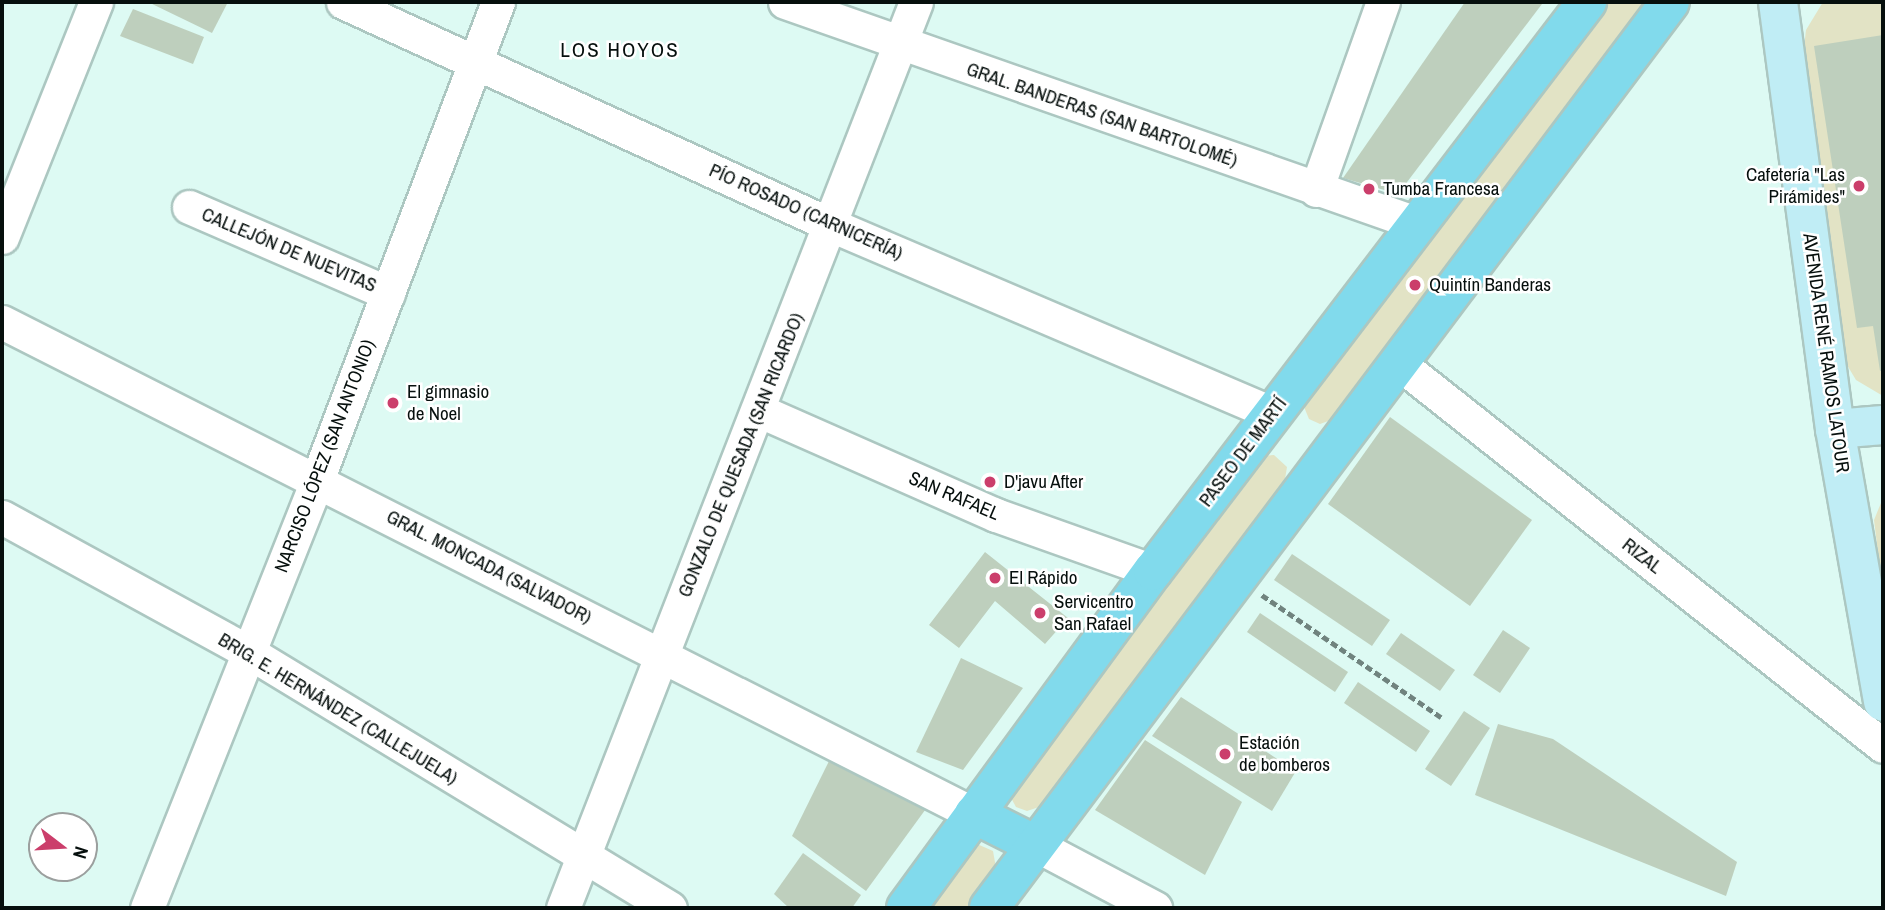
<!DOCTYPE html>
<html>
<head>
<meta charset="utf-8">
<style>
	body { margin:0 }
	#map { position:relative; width:1885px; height:910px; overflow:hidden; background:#ddfaf3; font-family:"Archivo Narrow",sans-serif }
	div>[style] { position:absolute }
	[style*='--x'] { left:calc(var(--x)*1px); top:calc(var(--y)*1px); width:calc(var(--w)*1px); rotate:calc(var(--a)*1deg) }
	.green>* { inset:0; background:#e2e3c5 }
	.building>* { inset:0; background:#becfbd }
	.path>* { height:4.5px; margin-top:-2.25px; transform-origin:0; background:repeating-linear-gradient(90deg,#70837e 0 7px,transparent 0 10.5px) }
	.roads { filter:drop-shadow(2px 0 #acc7c1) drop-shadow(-2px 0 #acc7c1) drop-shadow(0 2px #acc7c1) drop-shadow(0 -2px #acc7c1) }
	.street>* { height:33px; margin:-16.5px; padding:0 16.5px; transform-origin:16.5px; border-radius:16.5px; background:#fff }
	.secondary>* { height:38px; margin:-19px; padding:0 19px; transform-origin:19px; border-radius:19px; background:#c0edf5 }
	.primary>* { height:38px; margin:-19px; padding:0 19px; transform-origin:19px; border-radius:19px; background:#81daec }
	.dots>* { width:19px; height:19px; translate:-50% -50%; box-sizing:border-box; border:4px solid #fff; border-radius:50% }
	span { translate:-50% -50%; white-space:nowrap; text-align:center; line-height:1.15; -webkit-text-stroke:5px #fff; paint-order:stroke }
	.street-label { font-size:19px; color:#060f0d }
	.poi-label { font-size:19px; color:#060f0d }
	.right { translate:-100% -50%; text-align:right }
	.left { translate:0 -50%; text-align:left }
	.neighbourhood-label { font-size:21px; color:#060f0d; letter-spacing:2px }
	.frame { position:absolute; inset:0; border:4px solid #060f0d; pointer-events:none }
	.north { position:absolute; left:28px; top:812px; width:70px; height:70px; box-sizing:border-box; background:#fff; border:2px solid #9b9f9e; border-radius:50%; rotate:107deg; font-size:19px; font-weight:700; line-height:28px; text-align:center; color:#060f0d }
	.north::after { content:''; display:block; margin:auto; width:24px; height:32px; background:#cb3e6b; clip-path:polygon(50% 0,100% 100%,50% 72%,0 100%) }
</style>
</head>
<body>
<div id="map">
	<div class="green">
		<div style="clip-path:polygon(1599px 2px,1645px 2px,1331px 420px,1320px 424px,1309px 419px,1302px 402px)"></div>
		<div style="clip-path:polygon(1823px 2px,1883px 2px,1883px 396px,1856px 380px,1847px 365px,1804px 47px,1806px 30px)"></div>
		<div style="clip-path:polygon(1274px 455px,1287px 467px,1284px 485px,1039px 807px,1027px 811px,1016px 807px,1010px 796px,1261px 456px)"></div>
		<div style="clip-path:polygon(1883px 498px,1883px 593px,1874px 520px)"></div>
		<div style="clip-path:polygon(977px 844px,993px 851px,996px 868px,967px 908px,921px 908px)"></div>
	</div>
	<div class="building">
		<div style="clip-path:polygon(148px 2px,228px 2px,212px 33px)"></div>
		<div style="clip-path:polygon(1465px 2px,1542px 4px,1398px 194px,1343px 178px)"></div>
		<div style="clip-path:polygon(133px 9px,204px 37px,193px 64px,120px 36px)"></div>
		<div style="clip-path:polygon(1883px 35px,1883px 370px,1880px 371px,1873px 326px,1857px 328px,1814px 46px)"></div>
		<div style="clip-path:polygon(1390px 417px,1532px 520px,1470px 606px,1328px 504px)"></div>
		<div style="clip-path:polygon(985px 552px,1068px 618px,1045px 644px,995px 601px,959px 648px,929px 625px)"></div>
		<div style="clip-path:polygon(1292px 554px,1390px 620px,1372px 646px,1274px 580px)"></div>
		<div style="clip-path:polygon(1260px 613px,1348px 672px,1335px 692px,1247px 632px)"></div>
		<div style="clip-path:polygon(1503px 630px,1530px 648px,1500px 693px,1473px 675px)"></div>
		<div style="clip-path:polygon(1401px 633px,1455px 670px,1440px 691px,1386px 654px)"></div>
		<div style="clip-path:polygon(961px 658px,1023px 688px,963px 770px,916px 752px)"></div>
		<div style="clip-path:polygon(1358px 682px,1430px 731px,1416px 752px,1344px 703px)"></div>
		<div style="clip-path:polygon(1181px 697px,1296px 771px,1272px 811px,1152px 736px)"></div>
		<div style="clip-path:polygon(1464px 711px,1490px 728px,1451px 786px,1425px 769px)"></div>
		<div style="clip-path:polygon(1498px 724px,1553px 739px,1737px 862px,1726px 896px,1475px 795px)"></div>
		<div style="clip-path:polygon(1145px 740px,1242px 802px,1205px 875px,1095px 810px)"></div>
		<div style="clip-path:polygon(831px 757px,928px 806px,866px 891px,792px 836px)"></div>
		<div style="clip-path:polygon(803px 853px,861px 895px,852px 908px,789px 908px,774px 894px)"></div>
	</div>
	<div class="path">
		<div style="--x:1262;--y:595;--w:217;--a:34.3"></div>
	</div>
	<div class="roads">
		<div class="street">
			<div style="--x:343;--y:2;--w:537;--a:24.56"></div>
			<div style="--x:831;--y:225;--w:479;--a:23.1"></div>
			<div style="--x:785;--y:2;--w:672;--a:19.3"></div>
			<div style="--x:1316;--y:190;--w:200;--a:-70.4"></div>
			<div style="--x:189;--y:207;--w:217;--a:23.4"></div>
			<div style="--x:2;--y:237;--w:253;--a:-68.2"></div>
			<div style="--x:2;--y:322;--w:1089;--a:26.85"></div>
			<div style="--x:1401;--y:365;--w:614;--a:38.32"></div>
			<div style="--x:760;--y:411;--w:258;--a:23.8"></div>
			<div style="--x:996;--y:515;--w:167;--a:19.6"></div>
			<div style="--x:2;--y:517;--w:279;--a:28.7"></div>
			<div style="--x:247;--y:651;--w:495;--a:31.3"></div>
			<div style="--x:1036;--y:845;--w:135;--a:27.9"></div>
			<div style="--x:147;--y:908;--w:461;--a:-68.3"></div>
			<div style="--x:317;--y:480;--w:511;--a:-69.26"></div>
			<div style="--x:563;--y:908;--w:972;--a:-68.71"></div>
		</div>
		<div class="secondary">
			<div style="--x:1778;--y:2;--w:431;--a:82.4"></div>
			<div style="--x:1835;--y:429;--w:277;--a:80"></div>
			<div style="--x:1835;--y:429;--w:48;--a:-4.8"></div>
		</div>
		<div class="primary">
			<div style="--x:974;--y:814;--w:69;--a:26.6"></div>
			<div style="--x:906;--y:908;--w:418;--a:-53.8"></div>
			<div style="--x:1153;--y:571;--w:716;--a:-52.67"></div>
			<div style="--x:989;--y:908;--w:1133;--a:-53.07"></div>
		</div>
	</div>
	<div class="dots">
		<div style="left:1859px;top:186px;background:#cb3e6b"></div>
		<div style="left:1369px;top:189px;background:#cb3e6b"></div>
		<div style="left:1415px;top:285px;background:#cb3e6b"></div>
		<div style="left:393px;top:403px;background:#cb3e6b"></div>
		<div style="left:990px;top:482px;background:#cb3e6b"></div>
		<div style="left:995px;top:578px;background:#cb3e6b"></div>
		<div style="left:1040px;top:613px;background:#cb3e6b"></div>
		<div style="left:1225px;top:754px;background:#cb3e6b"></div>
	</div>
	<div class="street-label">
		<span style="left:1102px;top:115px;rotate:19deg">GRAL. BANDERAS (SAN BARTOLOMÉ)</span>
		<span style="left:806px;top:212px;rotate:24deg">PÍO ROSADO (CARNICERÍA)</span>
		<span style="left:289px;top:250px;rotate:23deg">CALLEJÓN DE NUEVITAS</span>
		<span style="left:1826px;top:353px;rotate:82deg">AVENIDA RENÉ RAMOS LATOUR</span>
		<span style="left:1243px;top:452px;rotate:-53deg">PASEO DE MARTÍ</span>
		<span style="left:741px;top:455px;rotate:-68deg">GONZALO DE QUESADA (SAN RICARDO)</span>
		<span style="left:325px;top:456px;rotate:-69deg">NARCISO LÓPEZ (SAN ANTONIO)</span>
		<span style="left:954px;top:496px;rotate:23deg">SAN RAFAEL</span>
		<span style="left:1642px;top:556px;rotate:38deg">RIZAL</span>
		<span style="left:489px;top:567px;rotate:27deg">GRAL. MONCADA (SALVADOR)</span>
		<span style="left:338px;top:709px;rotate:31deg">BRIG. E. HERNÁNDEZ (CALLEJUELA)</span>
	</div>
	<div class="poi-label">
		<span class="right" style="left:1845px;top:186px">Cafetería "Las<br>Pirámides"</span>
		<span class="left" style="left:1383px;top:189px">Tumba Francesa</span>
		<span class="left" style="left:1429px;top:285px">Quintín Banderas</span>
		<span class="left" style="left:407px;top:403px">El gimnasio<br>de Noel</span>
		<span class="left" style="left:1004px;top:482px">D'javu After</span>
		<span class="left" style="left:1009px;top:578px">El Rápido</span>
		<span class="left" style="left:1054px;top:613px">Servicentro<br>San Rafael</span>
		<span class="left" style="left:1239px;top:754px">Estación<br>de bomberos</span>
	</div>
	<div class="neighbourhood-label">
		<span style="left:620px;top:50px">LOS HOYOS</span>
	</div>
	<div class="frame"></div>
	<div class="north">N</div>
</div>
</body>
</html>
